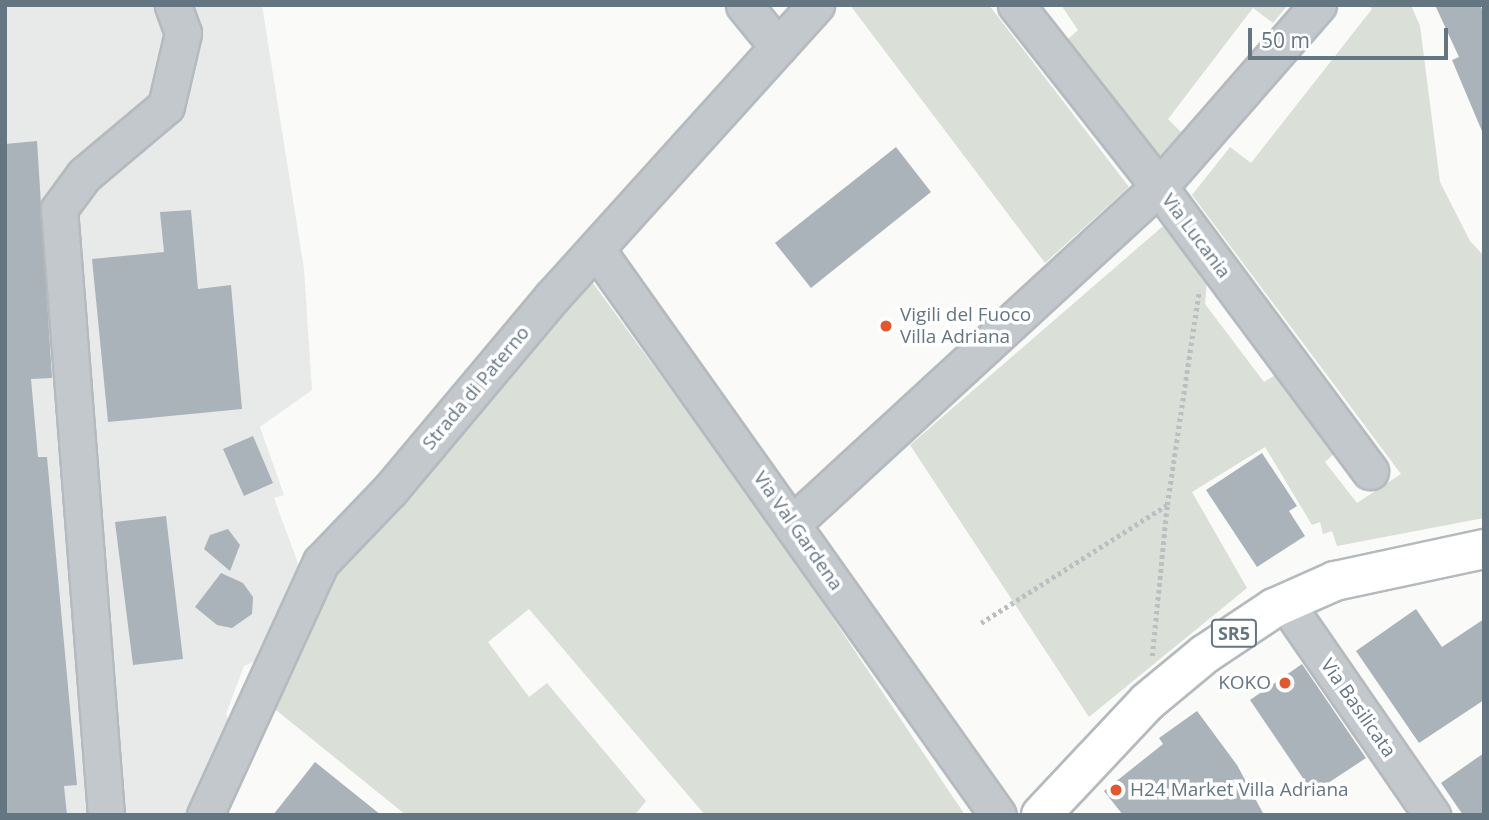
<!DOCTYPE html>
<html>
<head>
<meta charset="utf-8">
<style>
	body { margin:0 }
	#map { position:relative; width:1489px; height:820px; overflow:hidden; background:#fafaf8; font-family:"Open Sans",sans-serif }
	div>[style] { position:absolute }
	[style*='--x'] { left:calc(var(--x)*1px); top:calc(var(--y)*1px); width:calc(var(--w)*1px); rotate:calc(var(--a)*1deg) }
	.built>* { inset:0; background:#e8e9e9 }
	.green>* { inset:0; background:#dadfd7 }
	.building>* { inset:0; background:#aab3b9 }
	.path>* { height:4.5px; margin-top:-2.25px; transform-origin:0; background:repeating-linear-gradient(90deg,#bbbfc2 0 3.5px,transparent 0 7px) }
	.roads { filter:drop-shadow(2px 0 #b5babe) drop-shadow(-2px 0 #b5babe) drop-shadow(0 2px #b5babe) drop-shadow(0 -2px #b5babe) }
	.minor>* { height:35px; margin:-17.5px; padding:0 17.5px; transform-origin:17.5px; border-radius:17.5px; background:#c3c8cc }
	.major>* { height:38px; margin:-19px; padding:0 19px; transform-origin:19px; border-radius:19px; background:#fff }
	.dots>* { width:19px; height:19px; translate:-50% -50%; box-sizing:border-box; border:4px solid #fff; border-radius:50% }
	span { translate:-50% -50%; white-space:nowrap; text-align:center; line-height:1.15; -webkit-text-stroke:7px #fff; paint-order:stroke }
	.shield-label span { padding:2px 5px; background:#fff; border:2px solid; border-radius:5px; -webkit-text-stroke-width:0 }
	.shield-label { font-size:18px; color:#657683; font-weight:700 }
	.street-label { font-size:19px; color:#657683 }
	.poi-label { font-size:19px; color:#657683 }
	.left { translate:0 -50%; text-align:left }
	.right { translate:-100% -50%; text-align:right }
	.frame { position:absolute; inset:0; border:7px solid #657683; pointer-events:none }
	.scale { position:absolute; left:1248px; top:28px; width:200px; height:32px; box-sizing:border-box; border:4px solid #657683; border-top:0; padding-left:9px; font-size:21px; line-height:24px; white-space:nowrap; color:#657683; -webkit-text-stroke:5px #fff; paint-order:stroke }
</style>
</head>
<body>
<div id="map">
	<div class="built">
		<div style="clip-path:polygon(5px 5px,262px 5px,304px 269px,312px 390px,260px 427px,284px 495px,274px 498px,299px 566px,258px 660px,244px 666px,226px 714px,230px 724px,189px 815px,5px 815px)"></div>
	</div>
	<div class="green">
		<div style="clip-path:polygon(850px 5px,989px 5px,1129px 187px,1045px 263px)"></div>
		<div style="clip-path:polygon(1061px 5px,1288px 5px,1273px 23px,1253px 8px,1168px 119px,1184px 135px,1161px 162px,1067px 40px,1078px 30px)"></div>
		<div style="clip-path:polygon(1368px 5px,1411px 5px,1420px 26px,1440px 182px,1470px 241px,1484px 256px,1484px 518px,1337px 546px,1332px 531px,1323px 534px,1320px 522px,1312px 525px,1265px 447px,1192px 492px,1247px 588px,1089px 717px,910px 445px,1163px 226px,1207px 281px,1205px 304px,1264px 382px,1277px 374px,1336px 452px,1325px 462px,1357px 503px,1401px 474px,1192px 195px,1230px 147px,1251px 163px,1372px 9px)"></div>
		<div style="clip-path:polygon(590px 279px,773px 529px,965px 815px,705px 815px,529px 609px,488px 642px,529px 697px,547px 683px,646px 801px,635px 815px,406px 815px,271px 706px,327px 580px)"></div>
	</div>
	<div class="building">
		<div style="clip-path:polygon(1435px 5px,1480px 5px,1484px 13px,1484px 136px,1452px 60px,1459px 57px)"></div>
		<div style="clip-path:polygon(37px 141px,52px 378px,31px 379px,38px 457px,47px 457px,77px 785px,64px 786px,67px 815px,5px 815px,5px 144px)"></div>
		<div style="clip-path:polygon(896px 147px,931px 192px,811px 288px,775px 243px)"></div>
		<div style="clip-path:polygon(191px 210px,198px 289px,231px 285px,242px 409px,108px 422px,92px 259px,164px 252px,160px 212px)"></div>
		<div style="clip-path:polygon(253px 436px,273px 483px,244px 496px,223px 449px)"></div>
		<div style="clip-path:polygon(1262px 453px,1297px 506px,1289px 511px,1305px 536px,1257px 567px,1206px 490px)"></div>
		<div style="clip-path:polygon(166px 516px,183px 659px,133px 665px,115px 522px)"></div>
		<div style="clip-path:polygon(228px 529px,240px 545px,230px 571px,204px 549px,210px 535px)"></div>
		<div style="clip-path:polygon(221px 573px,243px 583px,253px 597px,252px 614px,232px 628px,217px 625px,195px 607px)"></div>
		<div style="clip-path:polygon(1416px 609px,1442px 647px,1484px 619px,1484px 700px,1419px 743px,1356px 651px)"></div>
		<div style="clip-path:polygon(1302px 664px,1366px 758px,1313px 793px,1250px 700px)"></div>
		<div style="clip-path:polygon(1197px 711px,1237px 765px,1264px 815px,1123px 815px,1104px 791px,1163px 744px,1159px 738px)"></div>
		<div style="clip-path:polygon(1484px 753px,1484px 815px,1463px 815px,1441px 783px)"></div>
		<div style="clip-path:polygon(315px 762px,381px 815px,273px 815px)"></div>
	</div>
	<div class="path">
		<div style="--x:981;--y:623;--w:220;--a:-32.4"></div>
		<div style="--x:1152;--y:656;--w:152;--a:-84.3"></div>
		<div style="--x:1167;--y:505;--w:217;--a:-81.5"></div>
	</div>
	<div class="roads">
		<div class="minor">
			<div style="--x:744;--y:5;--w:54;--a:51"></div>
			<div style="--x:1016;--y:5;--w:231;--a:51.8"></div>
			<div style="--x:1159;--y:187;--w:354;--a:53.4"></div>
			<div style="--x:596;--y:249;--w:694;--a:54.62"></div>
			<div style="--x:793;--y:523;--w:497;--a:-42.6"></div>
			<div style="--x:1159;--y:187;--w:242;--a:-48.9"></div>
			<div style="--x:1285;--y:602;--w:259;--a:55.4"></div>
			<div style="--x:106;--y:815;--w:608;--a:-94.43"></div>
			<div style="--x:59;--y:209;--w:42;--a:-53.7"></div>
			<div style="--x:84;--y:175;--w:107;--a:-40.1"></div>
			<div style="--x:166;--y:106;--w:75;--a:-76.9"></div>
			<div style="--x:183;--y:33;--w:30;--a:-110"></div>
			<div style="--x:205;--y:815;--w:278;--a:-65.4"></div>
			<div style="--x:321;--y:562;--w:100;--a:-46.2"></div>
			<div style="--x:390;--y:490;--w:252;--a:-50"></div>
			<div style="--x:552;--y:297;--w:394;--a:-47.9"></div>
		</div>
		<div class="major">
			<div style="--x:1041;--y:815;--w:155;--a:-46.8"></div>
			<div style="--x:1147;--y:702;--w:75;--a:-39.6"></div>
			<div style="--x:1205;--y:654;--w:83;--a:-33.7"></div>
			<div style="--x:1274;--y:608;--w:67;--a:-23.9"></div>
			<div style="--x:1335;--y:581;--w:152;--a:-12.1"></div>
		</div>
	</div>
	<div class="dots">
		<div style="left:886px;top:326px;background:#e4572e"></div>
		<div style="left:1285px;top:683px;background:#e4572e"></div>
		<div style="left:1116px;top:790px;background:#e4572e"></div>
	</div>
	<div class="shield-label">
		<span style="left:1234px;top:633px">SR5</span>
	</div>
	<div class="street-label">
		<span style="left:1196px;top:236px;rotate:53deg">Via Lucania</span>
		<span style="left:476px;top:388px;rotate:-50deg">Strada di Paterno</span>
		<span style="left:798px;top:531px;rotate:55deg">Via Val Gardena</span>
		<span style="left:1358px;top:708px;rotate:55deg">Via Basilicata</span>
	</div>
	<div class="poi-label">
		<span class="left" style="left:900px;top:326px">Vigili del Fuoco<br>Villa Adriana</span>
		<span class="right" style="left:1271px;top:683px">KOKO</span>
		<span class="left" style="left:1130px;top:790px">H24 Market Villa Adriana</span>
	</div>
	<div class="frame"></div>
	<div class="scale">50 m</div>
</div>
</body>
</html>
